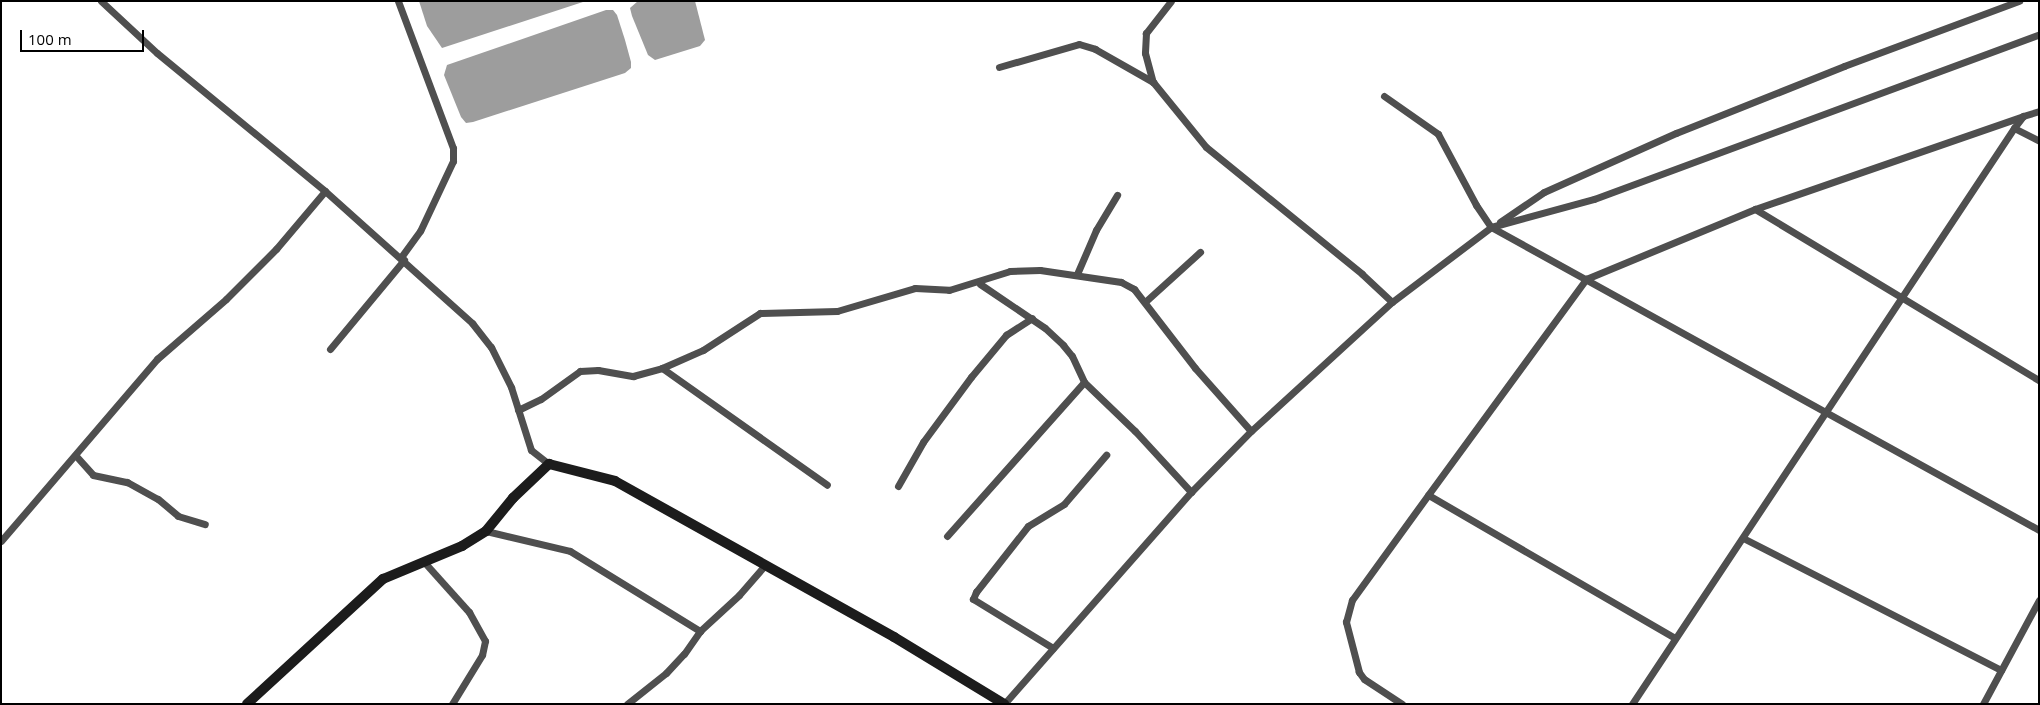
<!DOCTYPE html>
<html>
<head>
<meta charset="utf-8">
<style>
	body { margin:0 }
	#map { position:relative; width:2040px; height:705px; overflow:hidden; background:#fff; font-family:"Open Sans",sans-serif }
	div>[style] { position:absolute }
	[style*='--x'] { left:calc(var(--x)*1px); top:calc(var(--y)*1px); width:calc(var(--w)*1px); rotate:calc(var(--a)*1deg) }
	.water>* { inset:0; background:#9d9d9d }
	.street>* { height:7px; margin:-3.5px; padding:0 3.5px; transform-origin:3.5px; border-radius:3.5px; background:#4f4f4f }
	.secondary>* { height:10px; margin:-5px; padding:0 5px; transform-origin:5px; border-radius:5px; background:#1c1c1c }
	span { translate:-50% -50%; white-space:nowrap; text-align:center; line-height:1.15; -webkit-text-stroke:4.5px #fff; paint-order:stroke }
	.frame { position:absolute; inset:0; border:2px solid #000; pointer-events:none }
	.scale { position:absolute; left:20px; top:30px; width:124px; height:22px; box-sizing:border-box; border:2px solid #000; border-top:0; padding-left:6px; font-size:15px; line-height:18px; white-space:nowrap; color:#000; -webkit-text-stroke:4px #fff; paint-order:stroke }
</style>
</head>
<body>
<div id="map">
	<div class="water">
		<div style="clip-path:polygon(419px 1px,586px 1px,442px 48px,427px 26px)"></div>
		<div style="clip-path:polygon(638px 1px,695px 1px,705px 40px,700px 46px,655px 60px,648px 55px,632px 16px,630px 8px)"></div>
		<div style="clip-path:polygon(606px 10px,613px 10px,617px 15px,625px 40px,631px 62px,631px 68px,625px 73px,473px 122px,466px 123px,461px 117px,444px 75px,447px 65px)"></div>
	</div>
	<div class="street">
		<div style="--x:101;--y:1;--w:76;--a:42.9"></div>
		<div style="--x:157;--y:53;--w:217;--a:39.4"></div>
		<div style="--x:325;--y:191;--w:198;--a:41.9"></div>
		<div style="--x:472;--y:323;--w:31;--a:52"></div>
		<div style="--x:491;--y:347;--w:45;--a:63.4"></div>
		<div style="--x:511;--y:387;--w:66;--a:72.4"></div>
		<div style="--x:531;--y:450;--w:23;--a:38"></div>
		<div style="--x:398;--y:1;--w:157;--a:69.5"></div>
		<div style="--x:453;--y:148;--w:13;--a:90"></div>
		<div style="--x:453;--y:161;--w:77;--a:115.2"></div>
		<div style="--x:420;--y:231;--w:32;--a:126"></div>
		<div style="--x:1171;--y:1;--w:41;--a:128"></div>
		<div style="--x:1146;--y:33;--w:20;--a:93"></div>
		<div style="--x:1145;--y:53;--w:30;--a:75"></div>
		<div style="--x:1153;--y:82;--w:84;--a:50.8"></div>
		<div style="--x:1206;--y:147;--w:201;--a:39.1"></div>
		<div style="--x:1362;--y:274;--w:41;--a:43"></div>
		<div style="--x:999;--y:67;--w:83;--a:-16"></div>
		<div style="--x:1079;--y:44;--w:17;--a:17"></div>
		<div style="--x:1095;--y:49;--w:67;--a:29.6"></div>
		<div style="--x:1384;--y:96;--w:66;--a:35.1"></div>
		<div style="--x:1438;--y:134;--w:81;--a:61.8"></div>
		<div style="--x:1476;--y:205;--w:27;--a:56"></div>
		<div style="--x:1491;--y:227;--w:626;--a:28.94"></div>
		<div style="--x:2014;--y:128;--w:28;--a:27"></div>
		<div style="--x:1755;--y:209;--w:332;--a:31.1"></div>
		<div style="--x:1500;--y:222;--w:53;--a:-34.3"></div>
		<div style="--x:1544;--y:192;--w:145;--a:-24.1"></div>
		<div style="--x:1676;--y:133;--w:181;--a:-21.7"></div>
		<div style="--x:1844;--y:66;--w:187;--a:-20.4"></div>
		<div style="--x:1077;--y:274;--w:48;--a:-66.6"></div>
		<div style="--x:1096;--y:230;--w:41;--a:-59"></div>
		<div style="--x:980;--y:284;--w:78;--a:34.1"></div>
		<div style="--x:1045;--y:328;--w:25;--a:43"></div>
		<div style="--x:1063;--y:345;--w:14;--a:51"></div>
		<div style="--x:1072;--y:356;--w:29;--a:65"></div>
		<div style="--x:1084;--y:382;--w:71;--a:43.9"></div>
		<div style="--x:1135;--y:431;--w:83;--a:47.4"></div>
		<div style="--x:1146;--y:301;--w:73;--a:-42.2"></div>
		<div style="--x:330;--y:349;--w:116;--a:-50.3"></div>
		<div style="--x:662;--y:368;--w:202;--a:35.3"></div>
		<div style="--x:518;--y:410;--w:25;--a:-26"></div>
		<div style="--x:541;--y:399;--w:48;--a:-35.7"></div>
		<div style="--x:580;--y:371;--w:18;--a:-3"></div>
		<div style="--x:598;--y:370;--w:36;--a:10"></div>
		<div style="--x:633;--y:376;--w:30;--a:-15"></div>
		<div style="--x:662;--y:368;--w:45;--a:-23.7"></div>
		<div style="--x:703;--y:350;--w:68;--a:-33"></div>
		<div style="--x:760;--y:313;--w:77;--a:-1.5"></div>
		<div style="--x:837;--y:311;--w:81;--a:-16.4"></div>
		<div style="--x:915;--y:288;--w:34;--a:3"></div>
		<div style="--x:949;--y:290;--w:64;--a:-17.3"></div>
		<div style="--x:1010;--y:271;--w:30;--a:-2"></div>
		<div style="--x:1040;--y:270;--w:82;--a:8.4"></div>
		<div style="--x:1121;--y:282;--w:15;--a:28"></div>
		<div style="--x:1134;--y:289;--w:100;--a:52.3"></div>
		<div style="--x:1195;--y:368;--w:84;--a:48.4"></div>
		<div style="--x:77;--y:457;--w:24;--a:48"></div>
		<div style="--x:93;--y:475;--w:35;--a:12"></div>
		<div style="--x:127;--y:482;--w:35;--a:29"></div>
		<div style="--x:158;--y:499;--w:26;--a:40"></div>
		<div style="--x:178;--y:516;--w:28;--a:17"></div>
		<div style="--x:898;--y:486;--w:51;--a:-60.4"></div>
		<div style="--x:923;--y:442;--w:81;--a:-53.6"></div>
		<div style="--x:971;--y:377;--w:55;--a:-50.2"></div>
		<div style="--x:1006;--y:335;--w:31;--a:-33"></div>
		<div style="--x:486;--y:531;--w:86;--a:13.4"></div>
		<div style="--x:570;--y:551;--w:153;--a:31.6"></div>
		<div style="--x:700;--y:631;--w:53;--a:-42.7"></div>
		<div style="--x:739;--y:595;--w:38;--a:-49"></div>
		<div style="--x:947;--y:536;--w:206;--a:-48.3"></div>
		<div style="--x:1743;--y:538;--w:290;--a:27.1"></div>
		<div style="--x:1;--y:541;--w:240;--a:-49.4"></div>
		<div style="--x:157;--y:359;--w:91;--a:-41"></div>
		<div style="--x:226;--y:299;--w:71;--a:-45"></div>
		<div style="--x:276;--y:249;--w:76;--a:-49.8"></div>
		<div style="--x:425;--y:563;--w:66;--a:48.1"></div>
		<div style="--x:469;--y:612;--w:33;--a:61"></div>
		<div style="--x:485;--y:641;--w:14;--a:102"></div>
		<div style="--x:482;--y:655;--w:57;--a:121.5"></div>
		<div style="--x:1675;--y:638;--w:285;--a:-149.9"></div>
		<div style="--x:1428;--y:495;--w:268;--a:-53.8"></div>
		<div style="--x:1586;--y:279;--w:183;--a:-22.5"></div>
		<div style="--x:1755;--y:209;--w:284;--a:-19.1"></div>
		<div style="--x:1053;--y:648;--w:94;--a:-148.5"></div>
		<div style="--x:973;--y:599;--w:8;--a:-67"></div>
		<div style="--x:976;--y:592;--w:84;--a:-51.8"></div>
		<div style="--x:1028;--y:526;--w:42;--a:-31.4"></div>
		<div style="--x:1064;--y:504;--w:65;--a:-49.4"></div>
		<div style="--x:627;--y:704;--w:50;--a:-38.5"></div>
		<div style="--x:666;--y:673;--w:26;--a:-47"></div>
		<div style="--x:684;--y:654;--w:28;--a:-55"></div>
		<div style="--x:1004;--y:704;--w:283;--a:-48.6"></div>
		<div style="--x:1191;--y:492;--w:86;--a:-45.5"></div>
		<div style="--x:1251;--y:431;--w:191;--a:-42.5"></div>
		<div style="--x:1392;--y:302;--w:124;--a:-37.1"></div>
		<div style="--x:1491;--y:227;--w:107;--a:-15.2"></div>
		<div style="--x:1594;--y:199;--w:475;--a:-20.3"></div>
		<div style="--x:1402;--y:704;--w:45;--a:-146.7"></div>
		<div style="--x:1364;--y:679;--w:9;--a:-126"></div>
		<div style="--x:1359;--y:672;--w:52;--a:-104.6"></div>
		<div style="--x:1346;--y:622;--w:23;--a:-75"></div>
		<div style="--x:1352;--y:600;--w:130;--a:-54.1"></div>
		<div style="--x:1632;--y:704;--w:691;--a:-56.45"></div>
		<div style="--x:2014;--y:128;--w:15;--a:-53"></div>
		<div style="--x:2023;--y:116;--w:17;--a:-17"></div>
		<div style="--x:1983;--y:704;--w:118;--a:-61.7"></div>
	</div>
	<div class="secondary">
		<div style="--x:247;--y:704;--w:185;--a:-42.6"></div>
		<div style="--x:383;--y:579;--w:86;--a:-22.7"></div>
		<div style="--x:462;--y:546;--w:28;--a:-32"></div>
		<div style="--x:486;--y:531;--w:43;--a:-50.7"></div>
		<div style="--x:513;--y:498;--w:50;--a:-43.4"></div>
		<div style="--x:549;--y:464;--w:68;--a:14.4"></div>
		<div style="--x:615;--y:481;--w:320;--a:29.2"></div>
		<div style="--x:894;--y:637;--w:129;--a:31.3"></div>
	</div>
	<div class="frame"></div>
	<div class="scale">100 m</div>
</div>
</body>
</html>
